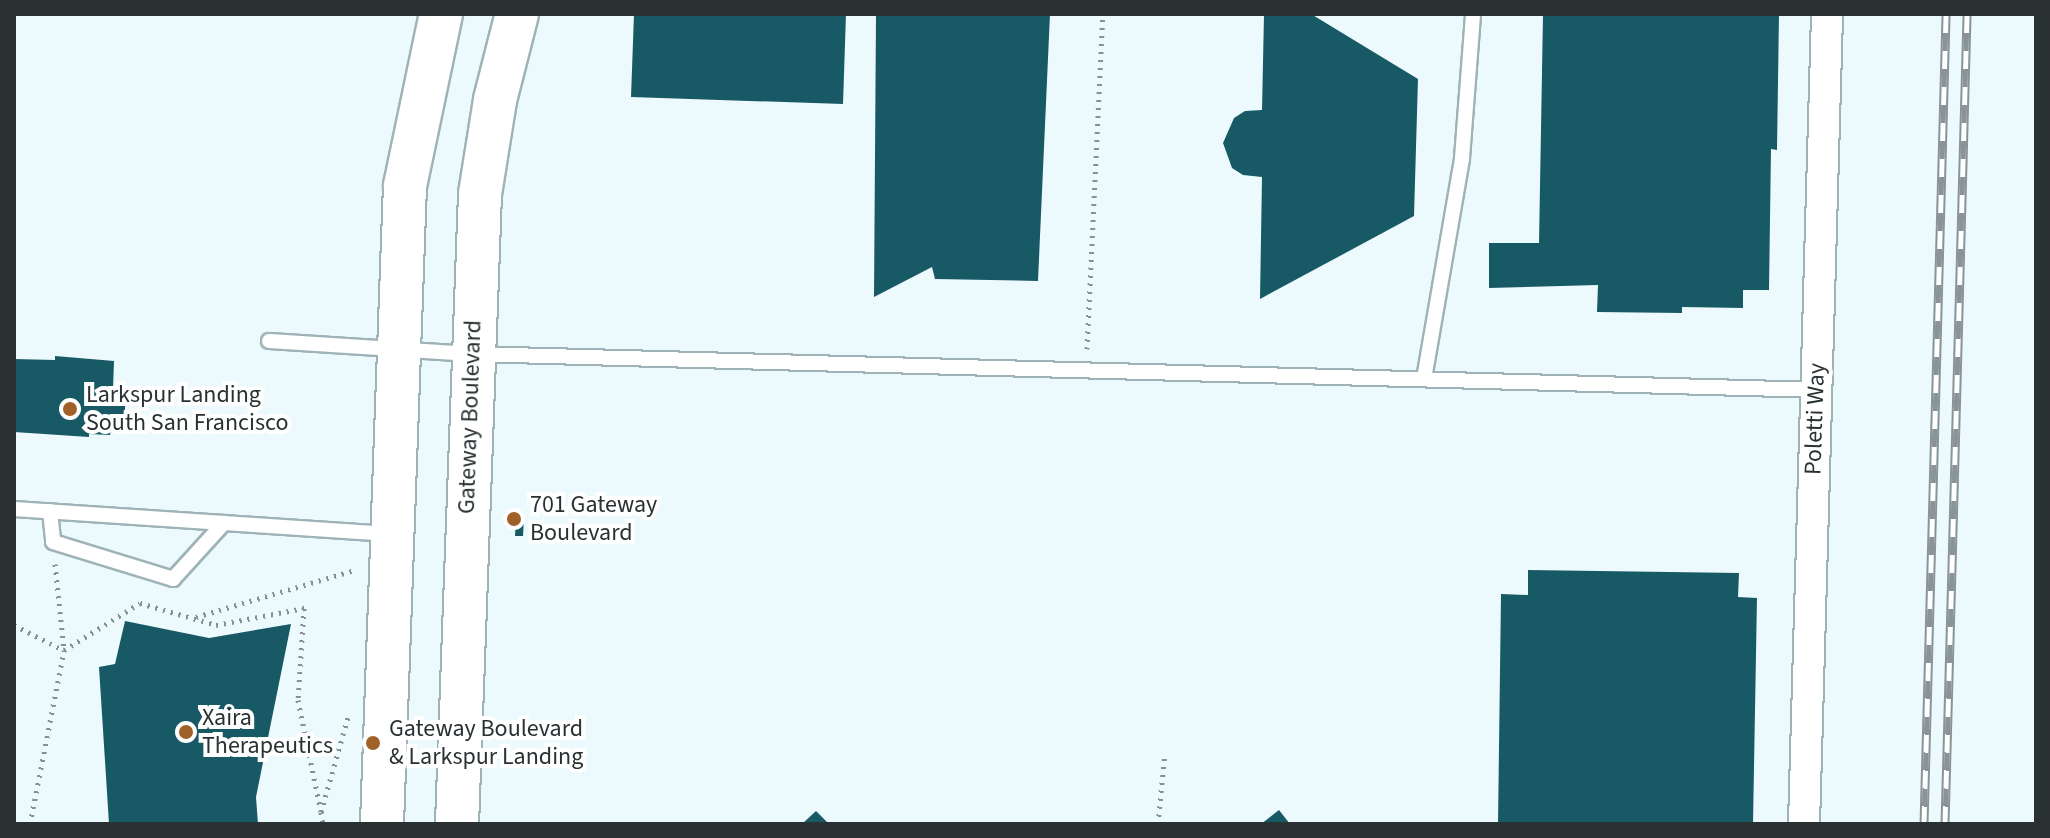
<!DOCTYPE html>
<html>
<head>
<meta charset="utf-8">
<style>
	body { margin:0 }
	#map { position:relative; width:2050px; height:838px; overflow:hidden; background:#edfafd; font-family:"Source Sans 3",sans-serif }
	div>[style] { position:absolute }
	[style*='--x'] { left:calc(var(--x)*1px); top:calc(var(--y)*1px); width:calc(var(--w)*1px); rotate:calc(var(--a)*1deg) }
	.building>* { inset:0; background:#185966 }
	.path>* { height:5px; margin-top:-2.5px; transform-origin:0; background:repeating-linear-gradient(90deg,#869093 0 2px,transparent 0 8px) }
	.roads { filter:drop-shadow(2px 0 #9eb3b8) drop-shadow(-2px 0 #9eb3b8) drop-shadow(0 2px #9eb3b8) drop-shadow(0 -2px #9eb3b8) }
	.service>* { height:14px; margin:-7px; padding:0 7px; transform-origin:7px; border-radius:7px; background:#fff }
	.minor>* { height:30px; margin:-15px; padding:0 15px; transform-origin:15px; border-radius:15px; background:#fff }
	.secondary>* { height:42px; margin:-21px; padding:0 21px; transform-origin:21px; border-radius:21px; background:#fff }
	.rail>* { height:9px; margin-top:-4.5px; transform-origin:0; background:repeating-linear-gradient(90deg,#fff 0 18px,#8a9497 0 36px); box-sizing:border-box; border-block:2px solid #8a9497 }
	.dots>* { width:22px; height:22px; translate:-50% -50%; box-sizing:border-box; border:4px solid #fff; border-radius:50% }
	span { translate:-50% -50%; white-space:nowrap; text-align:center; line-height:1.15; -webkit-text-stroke:8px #fff; paint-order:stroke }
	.poi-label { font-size:24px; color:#293133 }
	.left { translate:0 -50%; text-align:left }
	.street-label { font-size:24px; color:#293133 }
	.frame { position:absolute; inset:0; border:16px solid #293133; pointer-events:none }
</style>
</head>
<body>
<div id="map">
	<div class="building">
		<div style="clip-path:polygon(634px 14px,846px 14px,843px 104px,631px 97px)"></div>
		<div style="clip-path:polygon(876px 14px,1050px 14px,1038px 281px,935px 279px,932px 267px,874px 297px)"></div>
		<div style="clip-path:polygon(1264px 14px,1311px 14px,1418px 79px,1414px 216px,1260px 299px,1262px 177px,1243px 175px,1232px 168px,1223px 143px,1234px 118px,1245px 111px,1262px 110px)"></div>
		<div style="clip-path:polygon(1543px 14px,1779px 14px,1777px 150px,1771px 149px,1769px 290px,1743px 290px,1743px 308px,1682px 307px,1682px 313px,1597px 312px,1598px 285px,1489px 288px,1489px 243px,1539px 243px)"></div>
		<div style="clip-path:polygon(55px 356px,114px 361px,113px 389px,126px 389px,124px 428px,111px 428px,110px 435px,89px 434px,89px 437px,14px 432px,14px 359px,55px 360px)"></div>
		<div style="clip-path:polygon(516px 517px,524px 517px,523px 536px,515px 536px)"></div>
		<div style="clip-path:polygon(1528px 570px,1739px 573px,1738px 597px,1757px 598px,1753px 824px,1498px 824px,1501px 594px,1528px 595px)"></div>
		<div style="clip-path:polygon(125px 621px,209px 638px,291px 624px,256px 797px,258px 824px,109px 824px,99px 667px,115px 664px)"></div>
		<div style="clip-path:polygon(1279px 810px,1290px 824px,1261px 824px)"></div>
		<div style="clip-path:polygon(816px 811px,829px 824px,802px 824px)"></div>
	</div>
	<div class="path">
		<div style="--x:1087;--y:349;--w:335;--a:-87.3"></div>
		<div style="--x:55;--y:564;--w:86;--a:84"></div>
		<div style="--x:196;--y:617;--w:166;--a:-16.5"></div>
		<div style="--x:14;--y:625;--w:55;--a:27"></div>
		<div style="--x:321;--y:812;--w:12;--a:81"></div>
		<div style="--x:30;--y:824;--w:177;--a:-78.9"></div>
		<div style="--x:64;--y:650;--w:89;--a:-31.7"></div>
		<div style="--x:140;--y:603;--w:79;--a:16.1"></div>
		<div style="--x:216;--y:625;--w:90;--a:-10.9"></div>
		<div style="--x:304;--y:608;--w:92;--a:93.7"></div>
		<div style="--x:298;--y:700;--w:114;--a:78.4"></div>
		<div style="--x:321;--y:812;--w:99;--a:-74.1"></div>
		<div style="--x:1158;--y:824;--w:71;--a:-84.4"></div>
	</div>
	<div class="roads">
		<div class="service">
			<div style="--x:269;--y:341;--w:203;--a:3.7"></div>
			<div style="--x:472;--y:354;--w:1344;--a:1.53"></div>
			<div style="--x:1424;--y:379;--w:224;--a:-80.2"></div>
			<div style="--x:1462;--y:158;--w:144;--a:-85.6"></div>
			<div style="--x:14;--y:509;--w:376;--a:3.8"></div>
			<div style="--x:50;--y:511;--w:31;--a:84"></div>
			<div style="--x:53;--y:542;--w:126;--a:17.1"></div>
			<div style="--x:173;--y:579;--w:76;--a:-47.7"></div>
		</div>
		<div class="minor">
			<div style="--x:1804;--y:824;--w:810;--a:-88.37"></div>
		</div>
		<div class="secondary">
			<div style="--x:382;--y:824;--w:638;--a:-87.94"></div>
			<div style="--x:405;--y:186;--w:176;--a:-78.2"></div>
			<div style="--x:457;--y:824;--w:630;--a:-87.91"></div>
			<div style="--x:480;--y:194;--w:95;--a:-80.9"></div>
			<div style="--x:495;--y:100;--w:89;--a:-75.7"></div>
		</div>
	</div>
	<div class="rail">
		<div style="--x:1924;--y:824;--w:810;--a:-88.44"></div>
		<div style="--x:1945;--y:824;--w:810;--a:-88.44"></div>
	</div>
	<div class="dots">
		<div style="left:70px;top:409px;background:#9f6127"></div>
		<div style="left:514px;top:519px;background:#9f6127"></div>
		<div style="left:186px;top:732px;background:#9f6127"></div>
		<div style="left:373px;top:743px;background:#9f6127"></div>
	</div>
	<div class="poi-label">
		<span class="left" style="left:86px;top:409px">Larkspur Landing<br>South San Francisco</span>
		<span class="left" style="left:530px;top:519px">701 Gateway<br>Boulevard</span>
		<span class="left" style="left:202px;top:732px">Xaira<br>Therapeutics</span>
		<span class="left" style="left:389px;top:743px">Gateway Boulevard<br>&amp; Larkspur Landing</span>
	</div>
	<div class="street-label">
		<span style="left:470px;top:417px;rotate:-88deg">Gateway Boulevard</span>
		<span style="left:1815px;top:419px;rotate:-88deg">Poletti Way</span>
	</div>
	<div class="frame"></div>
</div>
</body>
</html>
